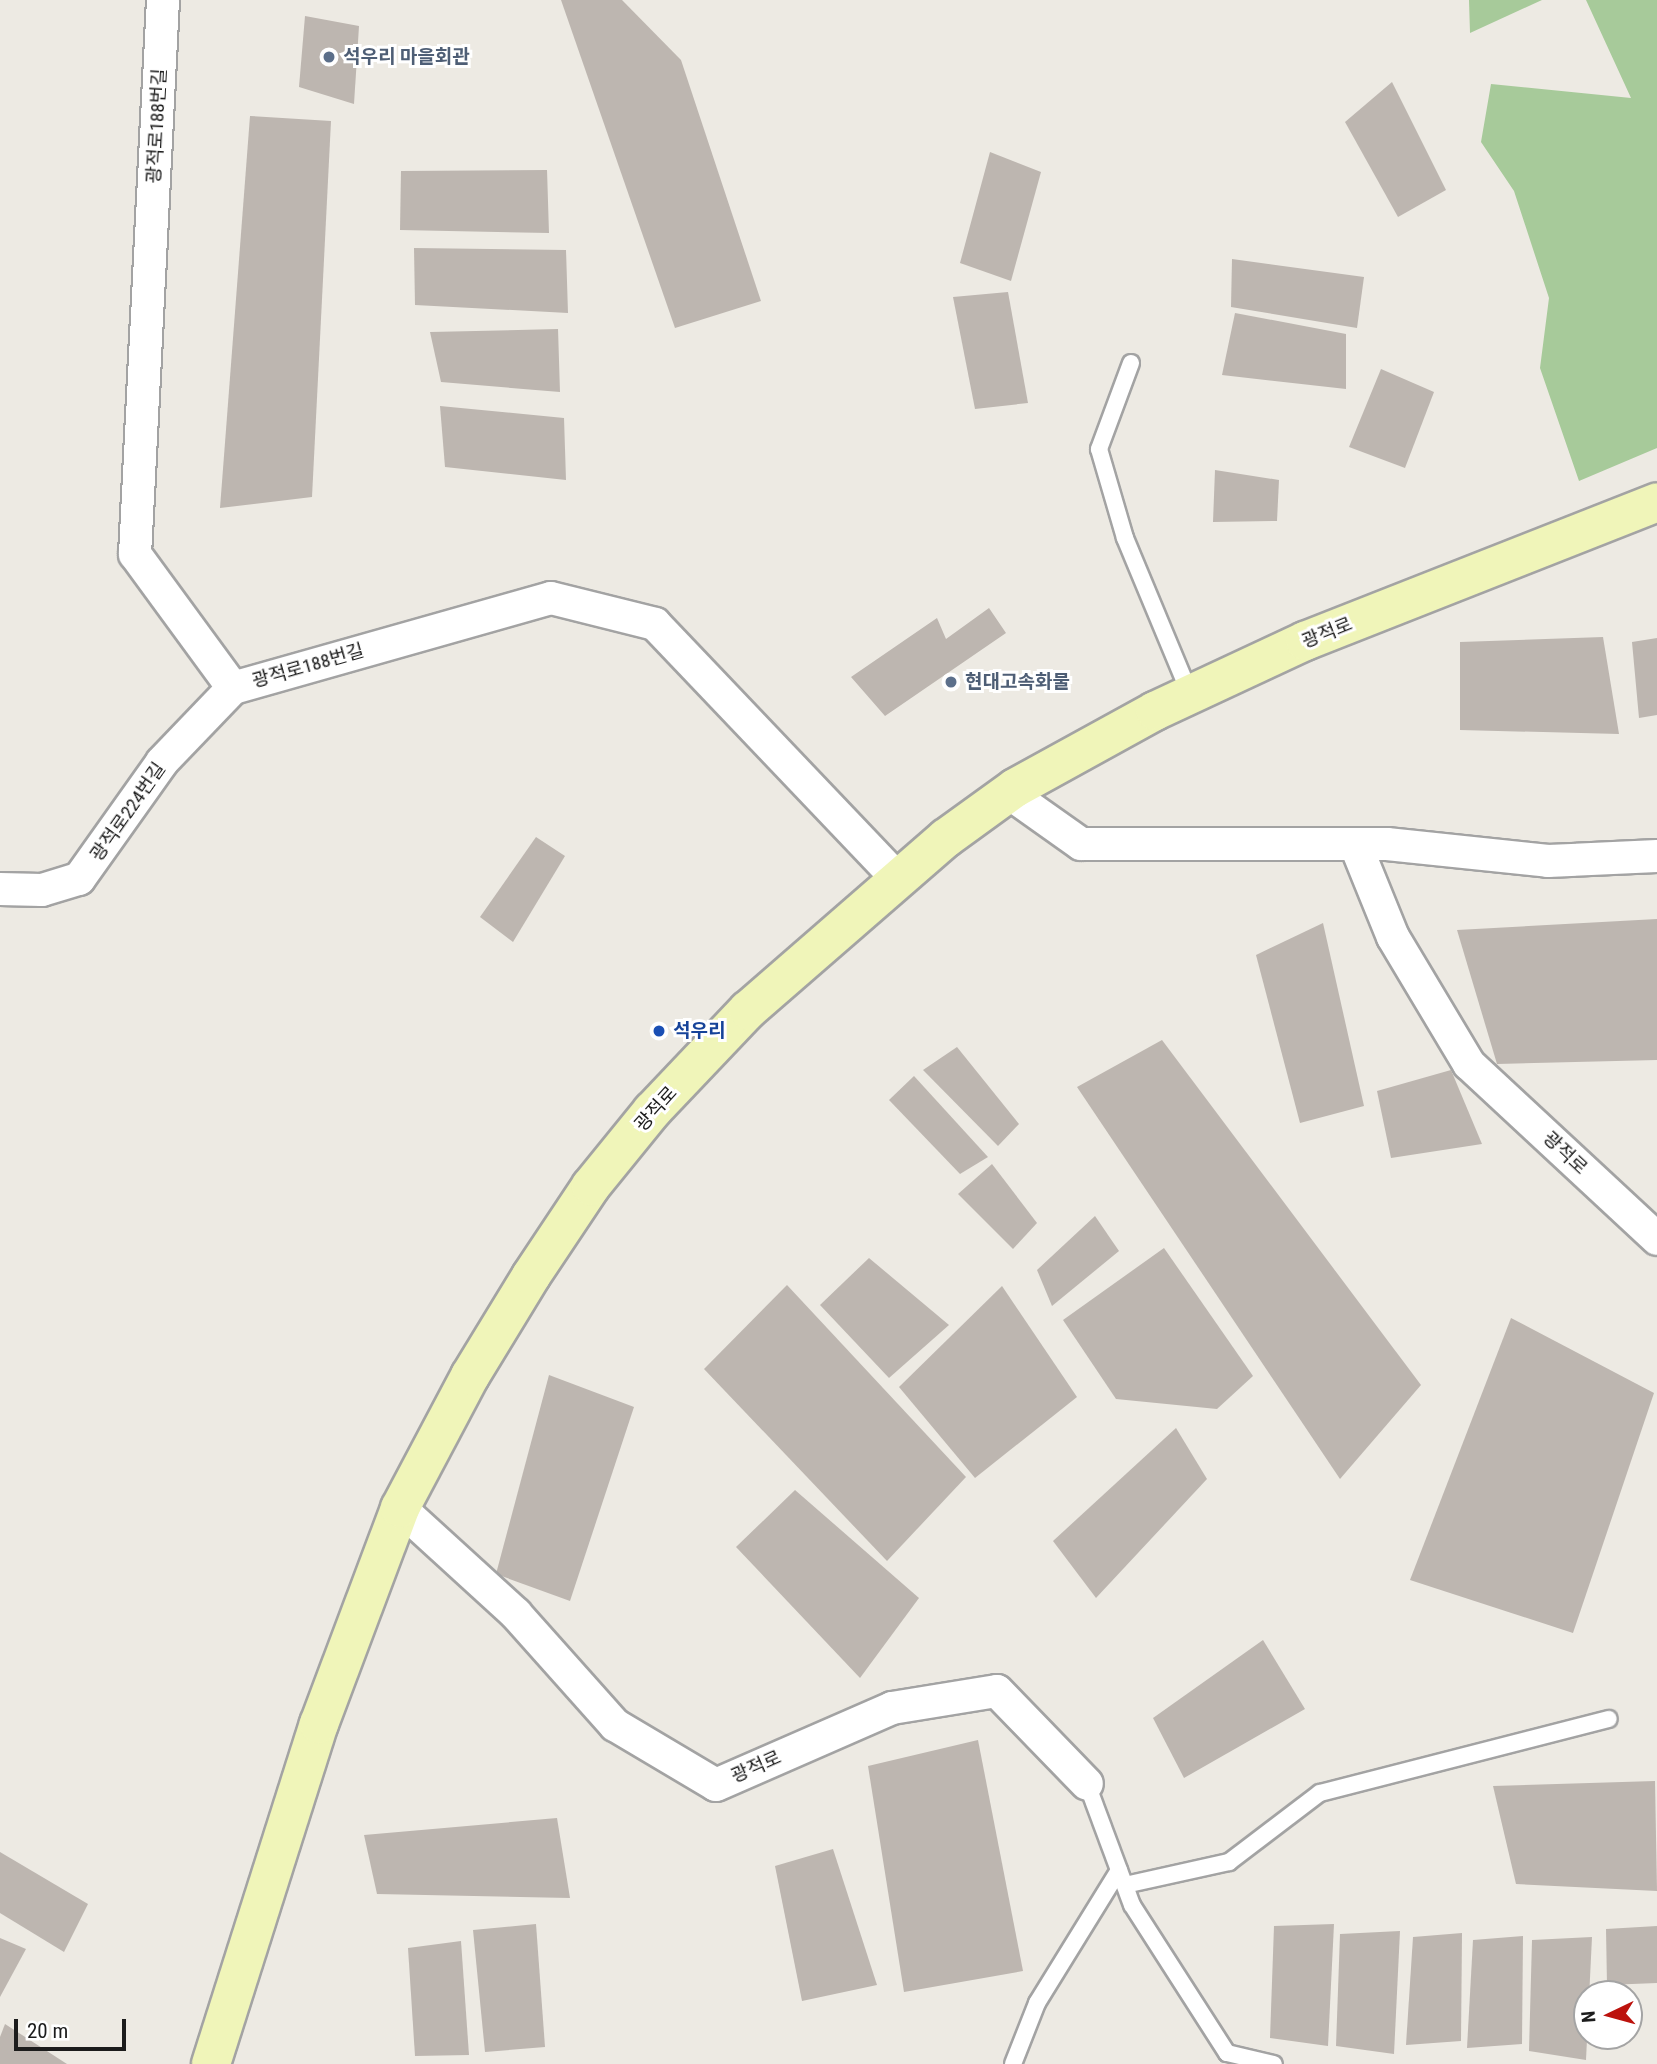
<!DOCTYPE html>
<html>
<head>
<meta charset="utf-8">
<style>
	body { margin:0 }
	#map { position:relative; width:1657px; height:2064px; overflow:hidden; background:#edeae3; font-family:"Roboto Condensed","Noto Sans KR",sans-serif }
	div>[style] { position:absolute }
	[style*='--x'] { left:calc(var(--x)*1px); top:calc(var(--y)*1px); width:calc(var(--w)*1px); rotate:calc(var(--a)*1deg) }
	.forest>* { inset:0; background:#a7ca9a }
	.building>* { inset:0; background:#bdb6b0 }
	.roads { filter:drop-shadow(2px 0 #a3a3a3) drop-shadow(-2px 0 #a3a3a3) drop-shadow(0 2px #a3a3a3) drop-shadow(0 -2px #a3a3a3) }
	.lane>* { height:16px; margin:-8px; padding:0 8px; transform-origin:8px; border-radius:8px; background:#fff }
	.street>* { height:32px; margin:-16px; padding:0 16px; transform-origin:16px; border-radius:16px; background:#fff }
	.secondary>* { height:38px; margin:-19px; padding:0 19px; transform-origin:19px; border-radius:19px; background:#f0f5b9 }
	.dots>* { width:19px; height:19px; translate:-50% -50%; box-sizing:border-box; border:4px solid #fff; border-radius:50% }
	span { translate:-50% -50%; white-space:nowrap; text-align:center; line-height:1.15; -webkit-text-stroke:6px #fff; paint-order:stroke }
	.service-label { font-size:19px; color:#4e5e75; font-weight:700 }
	.left { translate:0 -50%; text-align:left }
	.street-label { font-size:19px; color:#1c1c1c }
	.transit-label { font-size:19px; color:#164399; font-weight:700 }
	.north { position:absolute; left:1573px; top:1980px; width:70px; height:70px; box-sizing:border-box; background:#fff; border:2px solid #a4a4a4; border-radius:50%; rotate:265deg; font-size:19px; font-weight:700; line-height:28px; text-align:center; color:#1c1c1c }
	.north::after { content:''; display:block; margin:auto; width:24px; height:32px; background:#bc120d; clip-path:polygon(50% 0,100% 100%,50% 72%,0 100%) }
	.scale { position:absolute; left:14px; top:2019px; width:112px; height:32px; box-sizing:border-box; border:4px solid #1c1c1c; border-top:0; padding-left:9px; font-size:21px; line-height:24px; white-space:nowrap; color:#1c1c1c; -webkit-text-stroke:5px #fff; paint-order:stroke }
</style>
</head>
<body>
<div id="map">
	<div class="forest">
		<div style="clip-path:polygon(1469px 0,1542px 0,1470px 33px)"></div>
		<div style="clip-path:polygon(1586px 0,1657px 0,1657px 448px,1579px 481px,1540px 368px,1549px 298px,1514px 191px,1481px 142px,1491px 84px,1631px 98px)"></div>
	</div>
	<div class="building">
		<div style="clip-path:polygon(561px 0,622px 0,681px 60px,761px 301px,675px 328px)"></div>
		<div style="clip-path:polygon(305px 16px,359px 26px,354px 104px,299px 87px)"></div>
		<div style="clip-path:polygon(1392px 82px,1446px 190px,1398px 217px,1345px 122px)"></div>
		<div style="clip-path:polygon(250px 116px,331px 121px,312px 497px,220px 508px)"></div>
		<div style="clip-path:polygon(990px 152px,1041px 172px,1011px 281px,960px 263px)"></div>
		<div style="clip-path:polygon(547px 170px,549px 233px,400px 230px,401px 171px)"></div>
		<div style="clip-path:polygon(414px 248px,566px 250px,568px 313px,415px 305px)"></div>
		<div style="clip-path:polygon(1232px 259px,1364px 277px,1357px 328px,1231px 307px)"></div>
		<div style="clip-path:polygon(1008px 292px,1028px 403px,975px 409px,953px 297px)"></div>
		<div style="clip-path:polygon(1235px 313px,1346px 334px,1346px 389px,1222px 375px)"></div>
		<div style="clip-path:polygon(558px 329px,560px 392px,441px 382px,430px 332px)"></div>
		<div style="clip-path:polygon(1381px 369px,1434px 392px,1405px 468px,1349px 447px)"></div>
		<div style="clip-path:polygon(440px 406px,564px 418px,566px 480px,445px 467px)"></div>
		<div style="clip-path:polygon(1215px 470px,1279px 480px,1277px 521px,1213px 522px)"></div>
		<div style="clip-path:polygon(989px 608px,1006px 633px,885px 716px,851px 677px,937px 618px,946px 639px)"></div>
		<div style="clip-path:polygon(1603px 637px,1619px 734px,1460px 730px,1460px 642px)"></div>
		<div style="clip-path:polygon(1657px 638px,1657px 715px,1639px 718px,1632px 642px)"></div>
		<div style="clip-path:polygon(536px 837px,565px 856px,513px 942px,480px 917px)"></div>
		<div style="clip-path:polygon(1657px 919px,1657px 1060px,1497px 1064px,1457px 930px)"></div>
		<div style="clip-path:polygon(1323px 923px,1364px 1106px,1300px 1123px,1256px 955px)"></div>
		<div style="clip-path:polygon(1162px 1040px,1421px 1385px,1340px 1479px,1077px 1087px)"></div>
		<div style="clip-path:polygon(957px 1047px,1019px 1124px,998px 1146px,923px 1070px)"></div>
		<div style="clip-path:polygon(1451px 1070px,1482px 1144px,1391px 1158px,1377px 1091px)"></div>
		<div style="clip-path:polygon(914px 1076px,988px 1157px,960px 1174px,889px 1100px)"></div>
		<div style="clip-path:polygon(992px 1164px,1037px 1223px,1013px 1249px,958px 1194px)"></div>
		<div style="clip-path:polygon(1095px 1216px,1119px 1251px,1052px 1306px,1037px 1270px)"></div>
		<div style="clip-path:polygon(1164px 1248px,1253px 1376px,1217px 1409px,1116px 1399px,1063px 1320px)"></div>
		<div style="clip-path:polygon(869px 1258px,949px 1325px,889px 1378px,820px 1305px)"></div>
		<div style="clip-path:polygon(787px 1285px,966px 1477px,887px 1561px,704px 1369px)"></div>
		<div style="clip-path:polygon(1002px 1286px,1077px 1397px,975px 1478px,899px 1387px)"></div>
		<div style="clip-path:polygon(1511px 1318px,1654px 1393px,1573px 1633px,1410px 1580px)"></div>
		<div style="clip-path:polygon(549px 1375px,634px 1407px,570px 1601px,496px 1574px)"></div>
		<div style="clip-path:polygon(1176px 1428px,1207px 1479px,1096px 1598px,1053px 1541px)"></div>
		<div style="clip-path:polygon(795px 1490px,919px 1598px,860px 1678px,736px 1547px)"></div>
		<div style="clip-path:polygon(1263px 1640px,1305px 1709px,1184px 1778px,1153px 1718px)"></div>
		<div style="clip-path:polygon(978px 1740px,1023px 1971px,904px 1992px,868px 1766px)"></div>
		<div style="clip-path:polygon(1655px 1781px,1657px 1891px,1516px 1884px,1493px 1786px)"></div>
		<div style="clip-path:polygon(557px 1818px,570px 1898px,377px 1894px,364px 1835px)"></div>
		<div style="clip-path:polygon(833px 1849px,877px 1985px,802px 2001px,775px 1866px)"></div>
		<div style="clip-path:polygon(0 1852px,88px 1904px,64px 1952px,0 1913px)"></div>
		<div style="clip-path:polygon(536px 1924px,545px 2047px,485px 2052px,473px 1930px)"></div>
		<div style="clip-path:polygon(1334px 1924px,1328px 2046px,1270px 2038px,1274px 1926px)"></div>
		<div style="clip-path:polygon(1657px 1926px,1657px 1983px,1607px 1985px,1606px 1929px)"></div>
		<div style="clip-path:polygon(1400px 1931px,1394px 2054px,1336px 2046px,1340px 1934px)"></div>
		<div style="clip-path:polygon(1462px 1933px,1461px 2041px,1406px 2045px,1413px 1937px)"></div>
		<div style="clip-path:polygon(1523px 1936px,1522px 2044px,1467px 2048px,1473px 1940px)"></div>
		<div style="clip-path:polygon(1592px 1937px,1586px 2060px,1529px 2051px,1532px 1940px)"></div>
		<div style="clip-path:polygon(0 1938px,26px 1949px,0 1997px)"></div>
		<div style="clip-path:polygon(461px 1941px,469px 2055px,415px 2056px,408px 1948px)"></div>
		<div style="clip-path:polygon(5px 2024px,67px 2064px,0 2064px,0 2037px)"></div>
	</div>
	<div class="roads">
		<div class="lane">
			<div style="--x:1131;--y:363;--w:92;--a:110.4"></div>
			<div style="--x:1099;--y:449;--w:93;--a:73.7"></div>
			<div style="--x:1125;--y:538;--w:169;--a:67.4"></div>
			<div style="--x:1087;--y:1784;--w:129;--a:69.6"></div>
			<div style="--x:1132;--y:1905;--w:176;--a:57.3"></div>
			<div style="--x:1227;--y:2053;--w:48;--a:13.2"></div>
			<div style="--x:1125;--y:1885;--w:107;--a:-12.5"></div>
			<div style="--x:1229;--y:1862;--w:114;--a:-37.2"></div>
			<div style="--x:1320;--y:1793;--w:298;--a:-14.4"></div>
			<div style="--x:1013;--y:2064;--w:66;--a:-68.5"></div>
			<div style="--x:1037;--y:2003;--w:156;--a:-58.3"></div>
		</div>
		<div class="street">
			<div style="--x:163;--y:0;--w:555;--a:92.89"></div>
			<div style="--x:135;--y:554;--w:166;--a:53.8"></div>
			<div style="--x:233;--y:688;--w:330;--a:-15.8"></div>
			<div style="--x:551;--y:598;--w:107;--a:14"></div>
			<div style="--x:655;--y:624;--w:354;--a:46.4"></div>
			<div style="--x:1009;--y:793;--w:88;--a:35.3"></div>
			<div style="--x:1081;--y:844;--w:306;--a:0"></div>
			<div style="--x:1387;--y:844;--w:162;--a:6"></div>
			<div style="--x:1548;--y:861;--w:109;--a:-2.6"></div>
			<div style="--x:1356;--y:846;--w:98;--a:67.9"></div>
			<div style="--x:1393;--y:937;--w:148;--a:59.1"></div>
			<div style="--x:1469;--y:1064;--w:257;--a:42.9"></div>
			<div style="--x:0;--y:889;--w:42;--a:1.4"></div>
			<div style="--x:42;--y:890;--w:39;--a:-17"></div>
			<div style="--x:79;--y:879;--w:143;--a:-54.6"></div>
			<div style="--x:162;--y:762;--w:103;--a:-46.2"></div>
			<div style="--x:400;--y:1508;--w:157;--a:42.4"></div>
			<div style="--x:516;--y:1614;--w:149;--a:48.3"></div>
			<div style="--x:615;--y:1725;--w:117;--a:30.7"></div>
			<div style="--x:716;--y:1785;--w:192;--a:-23.6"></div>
			<div style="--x:892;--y:1708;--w:106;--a:-9.2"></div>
			<div style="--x:997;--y:1691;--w:129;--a:45.9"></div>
		</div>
		<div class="secondary">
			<div style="--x:211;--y:2064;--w:357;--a:-72.4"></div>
			<div style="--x:319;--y:1724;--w:231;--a:-69.4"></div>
			<div style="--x:400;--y:1508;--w:149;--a:-62.1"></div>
			<div style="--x:470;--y:1376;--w:117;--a:-58.6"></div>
			<div style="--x:531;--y:1276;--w:108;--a:-56.3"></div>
			<div style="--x:591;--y:1186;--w:97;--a:-50.9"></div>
			<div style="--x:652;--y:1111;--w:139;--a:-46.5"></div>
			<div style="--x:748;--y:1010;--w:262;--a:-41"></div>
			<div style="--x:946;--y:838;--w:85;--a:-35.9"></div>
			<div style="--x:1015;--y:788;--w:160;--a:-28.8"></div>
			<div style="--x:1155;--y:711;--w:166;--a:-25"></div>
			<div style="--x:1305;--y:641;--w:378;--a:-21.5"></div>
		</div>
	</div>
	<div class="dots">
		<div style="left:329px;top:57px;background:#5c6f8a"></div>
		<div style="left:951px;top:682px;background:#5c6f8a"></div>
		<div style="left:659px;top:1031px;background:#1a4fb4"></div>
	</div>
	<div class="service-label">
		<span class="left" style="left:343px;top:57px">석우리 마을회관</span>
		<span class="left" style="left:965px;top:682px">현대고속화물</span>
	</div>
	<div class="street-label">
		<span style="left:157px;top:126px;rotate:-87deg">광적로188번길</span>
		<span style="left:1327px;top:633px;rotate:-22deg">광적로</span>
		<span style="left:308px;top:666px;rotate:-16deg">광적로188번길</span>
		<span style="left:128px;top:812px;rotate:-55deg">광적로224번길</span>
		<span style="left:656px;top:1109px;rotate:-48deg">광적로</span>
		<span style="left:1565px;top:1153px;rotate:43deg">광적로</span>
		<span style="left:756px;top:1767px;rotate:-24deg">광적로</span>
	</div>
	<div class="transit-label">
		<span class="left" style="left:673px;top:1031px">석우리</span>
	</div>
	<div class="north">N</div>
	<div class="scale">20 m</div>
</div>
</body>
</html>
